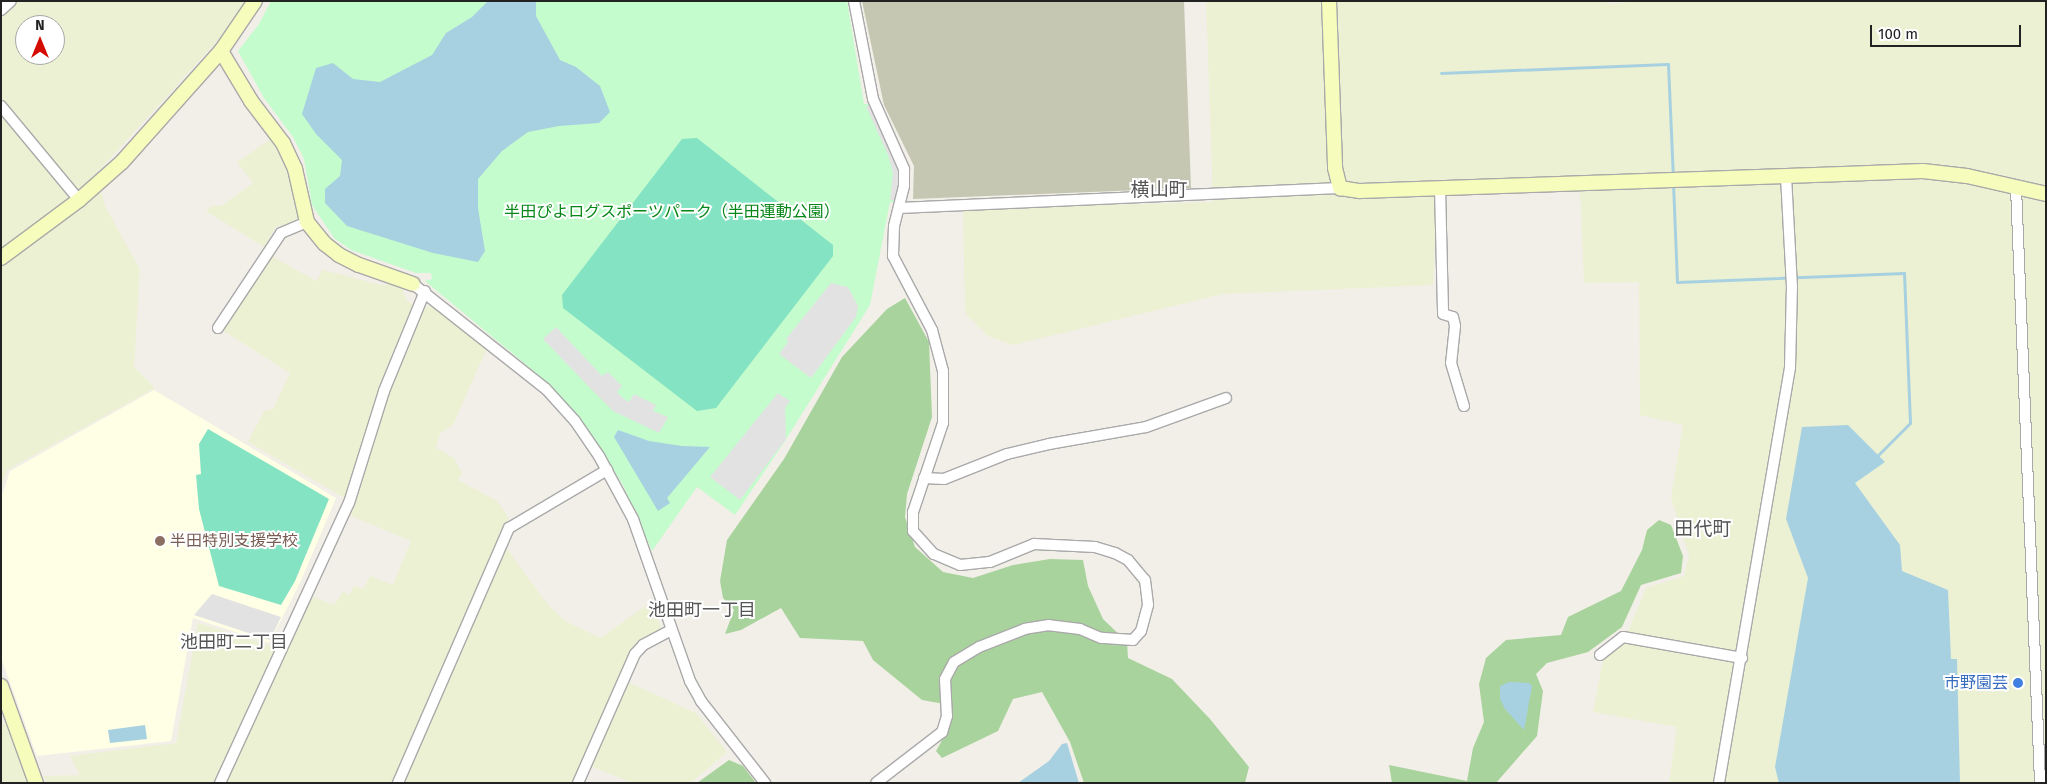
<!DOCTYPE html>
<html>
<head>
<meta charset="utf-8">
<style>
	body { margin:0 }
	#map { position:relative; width:2047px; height:784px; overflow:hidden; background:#f2efe8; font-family:"Fira Sans","Noto Sans JP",sans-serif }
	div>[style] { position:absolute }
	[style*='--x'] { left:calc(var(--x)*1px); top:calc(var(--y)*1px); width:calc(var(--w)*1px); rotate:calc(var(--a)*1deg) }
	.education>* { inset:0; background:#feffe4 }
	.construction>* { inset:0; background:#c6c7b3 }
	.farmland>* { inset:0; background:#edf1d3 }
	.forest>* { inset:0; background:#a9d39c }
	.park>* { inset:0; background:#c5fccd }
	.pitch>* { inset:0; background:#84e3c3 }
	.parking>* { inset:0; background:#e2e2e2 }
	.water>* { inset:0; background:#a7d1e1 }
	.stream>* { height:3px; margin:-1.5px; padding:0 1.5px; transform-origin:1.5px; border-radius:1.5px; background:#a7d1e1 }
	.roads { filter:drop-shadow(1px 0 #a9a9a9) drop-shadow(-1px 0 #a9a9a9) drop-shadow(0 1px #a9a9a9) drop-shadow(0 -1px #a9a9a9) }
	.street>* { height:10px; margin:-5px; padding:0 5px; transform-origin:5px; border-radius:5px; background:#fff }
	.secondary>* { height:14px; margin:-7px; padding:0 7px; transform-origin:7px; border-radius:7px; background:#f5fcbc }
	.dots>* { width:14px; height:14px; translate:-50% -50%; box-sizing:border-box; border:2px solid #fff; border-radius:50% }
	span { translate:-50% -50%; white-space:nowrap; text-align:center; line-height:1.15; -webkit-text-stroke:4px #fff; paint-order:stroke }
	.park-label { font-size:16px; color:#088719 }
	.education-label { font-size:16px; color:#785e54 }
	.left { translate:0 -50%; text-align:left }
	.shop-label { font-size:16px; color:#366cbe }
	.right { translate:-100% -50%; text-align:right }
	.neighbourhood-label { font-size:18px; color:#555 }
	.quarter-label { font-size:19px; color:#555 }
	.frame { position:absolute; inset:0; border:2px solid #222; pointer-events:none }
	.north { position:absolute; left:15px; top:15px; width:50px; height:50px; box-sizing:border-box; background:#fff; border:1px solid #a7a7a7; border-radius:50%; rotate:0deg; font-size:14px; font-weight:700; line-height:20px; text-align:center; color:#222 }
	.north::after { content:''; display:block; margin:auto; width:18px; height:22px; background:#d30b00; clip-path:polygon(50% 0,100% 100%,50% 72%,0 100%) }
	.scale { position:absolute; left:1870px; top:25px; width:151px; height:22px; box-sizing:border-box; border:2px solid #222; border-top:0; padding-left:6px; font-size:15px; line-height:18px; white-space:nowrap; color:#222; -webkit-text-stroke:4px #fff; paint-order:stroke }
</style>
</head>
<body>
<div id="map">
	<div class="education">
		<div style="clip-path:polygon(154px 390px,336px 498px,300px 583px,269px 643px,193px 618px,171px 741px,37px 756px,1px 658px,1px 498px,10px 471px)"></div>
	</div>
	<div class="construction">
		<div style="clip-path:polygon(862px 1px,1184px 1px,1191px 188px,913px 199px,914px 166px,884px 105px)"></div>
	</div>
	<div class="farmland">
		<div style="clip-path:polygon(evenodd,1px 1px,245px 1px,240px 16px,96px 174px,106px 208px,140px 269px,134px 367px,155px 388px,7px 470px,1px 488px,1px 1px,25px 25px,55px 25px,55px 55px,25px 55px,25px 25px)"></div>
		<div style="clip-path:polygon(1206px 1px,1601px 1px,1612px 4px,1637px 1px,2046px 1px,2046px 783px,1669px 783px,1677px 727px,1593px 712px,1604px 655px,1625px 639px,1646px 588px,1684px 576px,1689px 556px,1671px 497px,1683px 425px,1640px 415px,1639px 282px,1584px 283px,1580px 189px,1437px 195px,1433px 285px,1223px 294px,1013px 345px,988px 336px,965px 313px,963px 209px,1213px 202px)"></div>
		<div style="clip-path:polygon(274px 137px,286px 157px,299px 214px,295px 222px,276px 227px,264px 247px,206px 211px,211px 206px,221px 206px,253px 183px,237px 162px)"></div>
		<div style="clip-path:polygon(272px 256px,316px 281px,323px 270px,385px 286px,388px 281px,405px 287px,403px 292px,407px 301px,422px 309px,433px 304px,487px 348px,453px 425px,440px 433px,436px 448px,454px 458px,462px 473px,458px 480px,497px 501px,505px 512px,509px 519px,504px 527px,507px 549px,548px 605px,565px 621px,601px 638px,652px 601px,661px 629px,636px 642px,619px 678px,696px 713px,727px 752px,691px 783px,632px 783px,581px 762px,572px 783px,47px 783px,44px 776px,80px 775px,70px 756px,176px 743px,198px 623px,285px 650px,311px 596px,334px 605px,343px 592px,349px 595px,354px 586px,363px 589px,370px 576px,393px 585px,411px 541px,351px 516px,355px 504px,248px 442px,264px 411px,273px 409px,290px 373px,222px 330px)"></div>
		<div style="clip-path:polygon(6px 720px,30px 783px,1px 783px,1px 728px)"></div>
	</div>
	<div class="forest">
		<div style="clip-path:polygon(905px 298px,929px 342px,932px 417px,907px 494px,905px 517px,915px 547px,943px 572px,973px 578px,1013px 565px,1050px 559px,1083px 560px,1088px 586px,1103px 619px,1127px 642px,1128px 658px,1172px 679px,1210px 719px,1249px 767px,1245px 783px,1084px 783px,1070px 742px,1042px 692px,1013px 699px,998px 731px,942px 758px,936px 751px,948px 730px,950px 705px,922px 700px,873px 660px,863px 641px,800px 638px,781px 608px,741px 630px,725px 634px,734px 610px,723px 598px,720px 581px,727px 540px,784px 459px,842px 357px,887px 309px)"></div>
		<div style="clip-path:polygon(1659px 520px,1671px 525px,1683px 556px,1681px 573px,1641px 585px,1622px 627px,1588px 652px,1547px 663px,1536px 674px,1543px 691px,1537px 736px,1496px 783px,1392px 783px,1389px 765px,1467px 781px,1473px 748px,1484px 722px,1479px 684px,1486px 658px,1506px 640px,1561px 635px,1568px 617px,1621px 591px,1642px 550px,1647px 530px)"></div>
		<div style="clip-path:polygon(729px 760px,743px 766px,756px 783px,697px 783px)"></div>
	</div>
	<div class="park">
		<div style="clip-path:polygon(271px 1px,847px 1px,864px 104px,873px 104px,900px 169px,898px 203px,890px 202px,870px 305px,785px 441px,735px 515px,697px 487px,652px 551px,623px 485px,580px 418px,548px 383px,425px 281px,432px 279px,431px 273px,416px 273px,351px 250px,334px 238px,312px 205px,304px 159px,293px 137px,264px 98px,238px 51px,259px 24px)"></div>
	</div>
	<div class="pitch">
		<div style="clip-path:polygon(697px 138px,833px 245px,833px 256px,716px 408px,697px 411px,563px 308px,562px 295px,682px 139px)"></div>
		<div style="clip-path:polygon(208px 429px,329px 499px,295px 581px,281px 605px,219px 586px,199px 509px,196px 475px,201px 474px,199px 444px)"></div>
	</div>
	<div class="parking">
		<div style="clip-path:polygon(872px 105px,899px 169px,897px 201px,890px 200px,893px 173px,888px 155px,866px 106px)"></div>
		<div style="clip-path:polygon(831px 283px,848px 287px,858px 306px,856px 317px,811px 378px,779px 354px,788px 342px,786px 339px)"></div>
		<div style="clip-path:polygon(556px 327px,602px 376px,608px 372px,622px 386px,617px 392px,624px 399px,629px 402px,634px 394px,656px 405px,653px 411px,668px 417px,659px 433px,613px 411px,592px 390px,543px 339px)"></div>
		<div style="clip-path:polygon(778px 393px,790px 401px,785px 408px,786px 439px,740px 500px,710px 477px)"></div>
		<div style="clip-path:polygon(212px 594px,281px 617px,270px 640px,194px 615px)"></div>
	</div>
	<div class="water">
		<div style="clip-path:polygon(488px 1px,536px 1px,536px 16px,560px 60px,576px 67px,600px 86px,610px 112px,599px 123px,559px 126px,528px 132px,502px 151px,478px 179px,478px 208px,485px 251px,478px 262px,433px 253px,347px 226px,325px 203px,325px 189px,340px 176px,342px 160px,316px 134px,302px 114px,316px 68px,333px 63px,353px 79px,380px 82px,432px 55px,446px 33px,472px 17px)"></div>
		<div style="clip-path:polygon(1848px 425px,1885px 462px,1855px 483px,1900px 545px,1902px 571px,1948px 590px,1951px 659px,1957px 659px,1960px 783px,1779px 783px,1775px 767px,1808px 578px,1786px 519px,1802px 427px)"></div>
		<div style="clip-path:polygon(618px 430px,649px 441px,682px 446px,710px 447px,667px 498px,670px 503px,658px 511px,614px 437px)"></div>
		<div style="clip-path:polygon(1509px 682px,1529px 683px,1532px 686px,1524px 730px,1505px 709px,1500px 699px,1500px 686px)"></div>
		<div style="clip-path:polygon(145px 725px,147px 739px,110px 743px,108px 730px)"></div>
		<div style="clip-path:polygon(1067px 743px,1079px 783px,1018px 783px,1049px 761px,1062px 744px)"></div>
	</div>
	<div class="stream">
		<div style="--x:1441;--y:73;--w:227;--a:-2.3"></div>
		<div style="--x:1668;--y:64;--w:113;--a:87.5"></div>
		<div style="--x:1673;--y:183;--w:99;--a:87.7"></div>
		<div style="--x:1677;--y:282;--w:227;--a:-2.3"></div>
		<div style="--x:1904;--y:273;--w:150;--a:87.7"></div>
		<div style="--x:1910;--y:423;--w:48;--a:135"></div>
	</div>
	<div class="roads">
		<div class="street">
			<div style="--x:854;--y:1;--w:100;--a:79"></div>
			<div style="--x:873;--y:99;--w:77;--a:66.1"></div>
			<div style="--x:904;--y:169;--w:17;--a:90"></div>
			<div style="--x:904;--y:186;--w:41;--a:104"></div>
			<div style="--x:894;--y:226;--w:30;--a:92"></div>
			<div style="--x:893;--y:256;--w:84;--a:62.2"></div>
			<div style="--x:932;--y:330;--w:42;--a:75"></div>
			<div style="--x:943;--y:371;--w:52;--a:90"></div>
			<div style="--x:943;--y:423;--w:94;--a:108.6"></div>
			<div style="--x:913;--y:512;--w:19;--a:90"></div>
			<div style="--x:913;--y:531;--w:31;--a:48"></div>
			<div style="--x:934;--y:554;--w:28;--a:23"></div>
			<div style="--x:960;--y:565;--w:30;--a:-6"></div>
			<div style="--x:990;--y:562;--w:48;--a:-22.2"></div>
			<div style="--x:1034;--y:544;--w:61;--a:2.8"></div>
			<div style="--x:1095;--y:547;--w:21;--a:17"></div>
			<div style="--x:1115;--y:553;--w:15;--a:28"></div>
			<div style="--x:1128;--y:560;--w:26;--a:50"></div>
			<div style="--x:1145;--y:580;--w:25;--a:83"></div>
			<div style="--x:1148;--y:605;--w:27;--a:105"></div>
			<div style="--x:1141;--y:631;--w:12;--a:132"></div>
			<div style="--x:1133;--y:640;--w:32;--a:-176"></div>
			<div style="--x:1101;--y:638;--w:23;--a:-157"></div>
			<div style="--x:1080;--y:629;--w:31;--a:-173"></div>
			<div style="--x:1049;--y:625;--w:24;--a:171"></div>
			<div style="--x:1025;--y:629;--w:49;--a:158.6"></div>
			<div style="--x:979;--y:647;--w:29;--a:149"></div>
			<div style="--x:954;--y:662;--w:19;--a:118"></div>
			<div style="--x:945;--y:679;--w:37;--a:87"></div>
			<div style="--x:947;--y:716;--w:17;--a:107"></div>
			<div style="--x:942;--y:732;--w:83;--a:142.3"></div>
			<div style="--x:1;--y:10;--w:13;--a:-42"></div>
			<div style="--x:1;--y:106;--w:122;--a:50.3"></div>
			<div style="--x:2016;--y:187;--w:596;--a:87.69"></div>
			<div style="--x:1440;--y:188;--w:126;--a:88.6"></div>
			<div style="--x:1443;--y:314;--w:10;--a:17"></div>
			<div style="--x:1453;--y:317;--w:9;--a:77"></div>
			<div style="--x:1455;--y:326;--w:37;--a:96"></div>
			<div style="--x:1451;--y:363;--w:45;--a:73.2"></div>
			<div style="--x:899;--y:208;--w:441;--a:-2.6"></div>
			<div style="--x:413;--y:284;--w:169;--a:38.3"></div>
			<div style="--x:546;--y:389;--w:43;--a:47.8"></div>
			<div style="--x:575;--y:421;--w:42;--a:55.6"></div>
			<div style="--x:599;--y:456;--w:72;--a:61.6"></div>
			<div style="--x:633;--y:519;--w:172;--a:70.6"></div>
			<div style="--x:690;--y:681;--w:23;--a:61"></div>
			<div style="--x:701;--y:701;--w:104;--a:52"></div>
			<div style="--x:218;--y:328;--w:114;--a:-56.4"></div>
			<div style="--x:281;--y:233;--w:28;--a:-23"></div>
			<div style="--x:924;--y:478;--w:20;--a:3"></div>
			<div style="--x:944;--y:479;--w:68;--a:-21.6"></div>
			<div style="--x:1007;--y:454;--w:43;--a:-13.4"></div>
			<div style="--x:1049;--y:444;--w:98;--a:-9.9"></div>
			<div style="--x:1146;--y:427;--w:85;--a:-19.9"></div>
			<div style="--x:1600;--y:655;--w:29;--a:-38"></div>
			<div style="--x:1623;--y:637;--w:121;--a:10"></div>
			<div style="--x:220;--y:783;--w:308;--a:-65.3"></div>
			<div style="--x:349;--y:503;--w:117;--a:-72.6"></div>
			<div style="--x:384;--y:391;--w:108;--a:-67.7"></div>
			<div style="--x:398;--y:783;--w:278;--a:-66.5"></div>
			<div style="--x:509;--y:528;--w:114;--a:-30.6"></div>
			<div style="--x:578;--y:783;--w:141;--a:-66.2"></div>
			<div style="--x:635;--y:654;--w:12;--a:-48"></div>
			<div style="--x:643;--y:645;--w:32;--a:-28"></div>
			<div style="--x:1719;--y:783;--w:422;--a:-80.3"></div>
			<div style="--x:1790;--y:367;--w:80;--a:-88.6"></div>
			<div style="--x:1792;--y:287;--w:112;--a:-93.1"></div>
		</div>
		<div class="secondary">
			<div style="--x:1329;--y:1;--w:167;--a:87.9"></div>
			<div style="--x:1335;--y:168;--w:21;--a:76"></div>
			<div style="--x:1340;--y:188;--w:20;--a:9"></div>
			<div style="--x:1360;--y:191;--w:563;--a:-2.03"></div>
			<div style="--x:1923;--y:171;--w:44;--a:6.5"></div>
			<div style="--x:1967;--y:176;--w:81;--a:12.8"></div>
			<div style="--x:221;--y:51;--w:58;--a:59"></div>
			<div style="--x:251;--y:101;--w:53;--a:52.7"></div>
			<div style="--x:283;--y:143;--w:29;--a:65"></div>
			<div style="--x:295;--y:169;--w:54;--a:77.2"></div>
			<div style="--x:307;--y:222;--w:28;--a:51"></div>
			<div style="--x:325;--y:244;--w:18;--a:38"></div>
			<div style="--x:339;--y:255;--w:22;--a:27"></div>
			<div style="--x:359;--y:265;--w:57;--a:19.4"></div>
			<div style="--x:1;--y:258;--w:97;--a:-36.6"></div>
			<div style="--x:79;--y:200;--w:57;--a:-41.5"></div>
			<div style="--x:122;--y:162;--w:149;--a:-48.3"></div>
			<div style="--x:221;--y:51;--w:60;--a:-55.8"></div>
			<div style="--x:1;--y:686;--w:103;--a:70.2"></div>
		</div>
	</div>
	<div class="dots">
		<div style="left:160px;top:541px;background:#8d6e63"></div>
		<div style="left:2018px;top:683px;background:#3f7fe0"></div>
	</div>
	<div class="park-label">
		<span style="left:672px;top:212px">半田ぴよログスポーツパーク（半田運動公園）</span>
	</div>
	<div class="education-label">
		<span class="left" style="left:170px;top:541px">半田特別支援学校</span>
	</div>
	<div class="shop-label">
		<span class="right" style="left:2008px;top:683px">市野園芸</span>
	</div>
	<div class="neighbourhood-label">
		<span style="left:702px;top:610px">池田町一丁目</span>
		<span style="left:234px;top:642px">池田町二丁目</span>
	</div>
	<div class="quarter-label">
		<span style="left:1159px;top:190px">横山町</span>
		<span style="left:1703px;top:529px">田代町</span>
	</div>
	<div class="frame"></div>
	<div class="north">N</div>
	<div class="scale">100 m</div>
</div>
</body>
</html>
